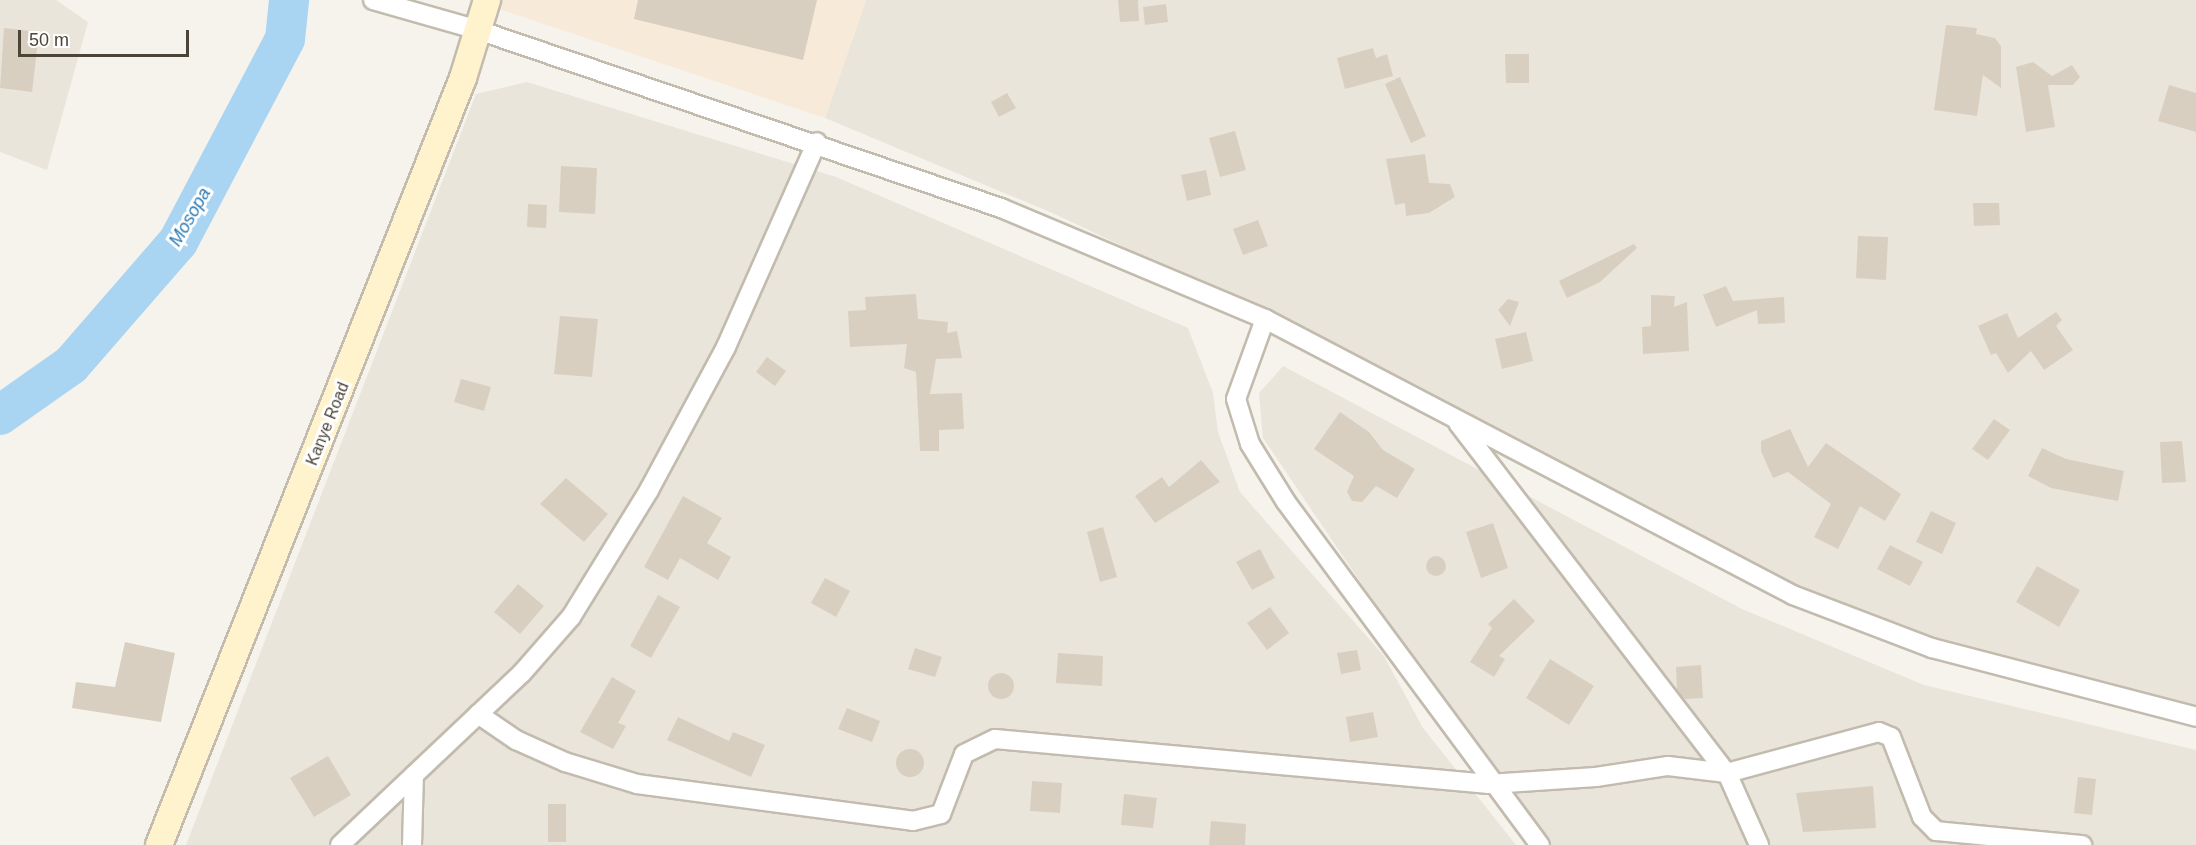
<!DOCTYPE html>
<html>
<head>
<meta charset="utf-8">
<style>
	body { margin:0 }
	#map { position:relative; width:2196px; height:845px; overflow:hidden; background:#f6f3ec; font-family:Arial,sans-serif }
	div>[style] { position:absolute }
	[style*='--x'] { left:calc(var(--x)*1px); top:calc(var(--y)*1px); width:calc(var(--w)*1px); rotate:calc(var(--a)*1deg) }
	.residential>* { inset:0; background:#eae5da }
	.commercial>* { inset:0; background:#f7ead8 }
	.river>* { height:40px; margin:-20px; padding:0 20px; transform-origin:20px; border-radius:20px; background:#a9d4f2 }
	.building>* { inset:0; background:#d8cfc1 }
	.round { border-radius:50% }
	.roads { filter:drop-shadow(2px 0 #c2bbae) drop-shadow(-2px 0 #c2bbae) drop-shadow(0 2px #c2bbae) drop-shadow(0 -2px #c2bbae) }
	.minor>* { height:18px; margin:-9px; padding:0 9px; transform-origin:9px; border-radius:9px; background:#fff }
	.secondary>* { height:26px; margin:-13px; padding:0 13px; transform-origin:13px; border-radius:13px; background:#fff3cd }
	span { translate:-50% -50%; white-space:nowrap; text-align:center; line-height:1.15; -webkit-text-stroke:6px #fff; paint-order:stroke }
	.street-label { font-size:16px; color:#4b4439 }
	.water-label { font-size:18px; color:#2e7ab2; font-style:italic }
	.scale { position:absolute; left:18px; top:30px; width:171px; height:27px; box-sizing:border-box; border:3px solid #4b4439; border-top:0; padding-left:8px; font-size:18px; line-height:21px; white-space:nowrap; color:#4b4439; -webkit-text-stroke:4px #fff; paint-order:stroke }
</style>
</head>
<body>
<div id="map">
	<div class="residential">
		<div style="clip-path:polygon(0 0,56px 0,88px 22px,47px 170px,0 152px)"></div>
		<div style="clip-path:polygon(866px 0,2196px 0,2196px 711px,1945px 652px,1760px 571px,1345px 352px,1057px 215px,825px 118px)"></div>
		<div style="clip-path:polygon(527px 82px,836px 177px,1188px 328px,1213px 393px,1218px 432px,1240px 492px,1384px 656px,1423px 728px,1516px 845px,186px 845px,476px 94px)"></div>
		<div style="clip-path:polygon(1283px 366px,1742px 609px,1924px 685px,2196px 750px,2196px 845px,1548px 845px,1492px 777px,1263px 438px,1259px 393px)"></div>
	</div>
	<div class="commercial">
		<div style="clip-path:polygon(472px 0,866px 0,825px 118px)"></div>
	</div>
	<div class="river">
		<div style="--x:0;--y:415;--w:87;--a:-35.2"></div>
		<div style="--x:71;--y:365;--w:163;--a:-49"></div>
		<div style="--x:178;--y:242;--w:229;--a:-62.2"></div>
		<div style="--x:285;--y:39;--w:39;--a:-84"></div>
	</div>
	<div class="building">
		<div style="clip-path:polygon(638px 0,817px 0,803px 60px,634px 19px)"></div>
		<div style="clip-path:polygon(1118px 0,1138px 0,1139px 21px,1120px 22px)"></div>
		<div style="clip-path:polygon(1166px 4px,1168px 22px,1145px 25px,1143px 7px)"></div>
		<div style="clip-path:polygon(1946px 25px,1977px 28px,1976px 34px,1995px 38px,2001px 46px,2001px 88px,1983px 75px,1977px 116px,1934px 110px)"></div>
		<div style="clip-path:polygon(4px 28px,39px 32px,32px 92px,0 88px)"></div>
		<div style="clip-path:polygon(1373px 48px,1376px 58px,1387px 54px,1393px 76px,1345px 89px,1337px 58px)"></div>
		<div style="clip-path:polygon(1505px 54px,1529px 54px,1529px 83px,1506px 83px)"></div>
		<div style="clip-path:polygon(2033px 62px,2052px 76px,2072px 65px,2080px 77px,2073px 85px,2048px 85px,2055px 127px,2026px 132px,2016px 67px)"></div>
		<div style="clip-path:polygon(1400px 77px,1426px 136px,1411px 143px,1385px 84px)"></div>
		<div style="clip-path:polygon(2169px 85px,2196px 93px,2196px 132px,2158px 121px)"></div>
		<div style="clip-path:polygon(1007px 93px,1016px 108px,999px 117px,991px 102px)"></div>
		<div style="clip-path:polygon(1235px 131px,1246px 170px,1220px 177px,1209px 138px)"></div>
		<div style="clip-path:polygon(1425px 154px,1429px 183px,1450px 184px,1455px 197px,1429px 213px,1406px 216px,1405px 203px,1395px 205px,1386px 159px)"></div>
		<div style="clip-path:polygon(561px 166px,597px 168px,595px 214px,559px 212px)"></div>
		<div style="clip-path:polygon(1206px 170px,1211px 195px,1187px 201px,1181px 175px)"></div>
		<div style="clip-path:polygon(1973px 203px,1999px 203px,2000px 225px,1974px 226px)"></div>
		<div style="clip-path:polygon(528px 204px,547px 205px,546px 228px,527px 227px)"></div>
		<div style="clip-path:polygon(1258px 220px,1268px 246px,1243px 255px,1233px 229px)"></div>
		<div style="clip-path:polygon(1858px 236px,1888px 237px,1886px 280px,1856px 278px)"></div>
		<div style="clip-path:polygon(1634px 244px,1637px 248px,1600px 282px,1567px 298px,1559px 281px)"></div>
		<div style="clip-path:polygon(1726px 286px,1733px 301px,1784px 297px,1785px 323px,1758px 324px,1757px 310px,1716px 327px,1703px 295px)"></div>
		<div style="clip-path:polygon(916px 294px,918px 319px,948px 322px,947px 333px,957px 331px,962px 358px,936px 359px,930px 394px,962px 393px,964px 429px,939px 430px,939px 451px,920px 451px,916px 372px,904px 368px,907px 344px,850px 347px,848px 311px,866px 310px,865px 297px)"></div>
		<div style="clip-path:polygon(1651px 295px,1675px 296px,1674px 307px,1687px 302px,1689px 351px,1643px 354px,1642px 327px,1651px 326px)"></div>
		<div style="clip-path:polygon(1508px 299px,1519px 302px,1510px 326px,1498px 310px)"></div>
		<div style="clip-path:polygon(2056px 312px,2062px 320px,2056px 326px,2073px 350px,2044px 370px,2031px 351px,2008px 373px,1996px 353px,1991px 355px,1978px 326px,2007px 313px,2018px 338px)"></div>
		<div style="clip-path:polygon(560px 316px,598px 319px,592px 377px,554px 374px)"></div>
		<div style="clip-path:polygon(1526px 332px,1533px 361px,1502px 369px,1495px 339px)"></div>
		<div style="clip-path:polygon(767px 357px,786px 371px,775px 386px,756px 372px)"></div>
		<div style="clip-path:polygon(461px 379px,491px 387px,484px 411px,454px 402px)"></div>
		<div style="clip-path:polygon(1340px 412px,1369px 432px,1383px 450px,1415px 469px,1397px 498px,1376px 486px,1362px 502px,1352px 501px,1347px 492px,1354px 476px,1314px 449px)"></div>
		<div style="clip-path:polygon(1994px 419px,2010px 430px,1988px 460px,1972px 449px)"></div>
		<div style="clip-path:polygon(1790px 429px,1808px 467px,1826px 443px,1901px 494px,1885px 521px,1860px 506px,1838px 549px,1814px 537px,1831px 504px,1788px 472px,1773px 478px,1761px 451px,1761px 441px)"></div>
		<div style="clip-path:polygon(2182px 441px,2186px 482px,2162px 483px,2160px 442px)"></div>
		<div style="clip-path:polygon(2042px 448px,2066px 459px,2124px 471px,2118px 501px,2051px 488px,2028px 476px)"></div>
		<div style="clip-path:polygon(1201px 460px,1220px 482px,1155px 523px,1135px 496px,1162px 477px,1169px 487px)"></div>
		<div style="clip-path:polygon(566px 478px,608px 514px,584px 542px,540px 504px)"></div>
		<div style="clip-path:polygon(683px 496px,722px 518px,707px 543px,731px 557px,718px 580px,680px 558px,668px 580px,644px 567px)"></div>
		<div style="clip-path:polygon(1931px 511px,1956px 523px,1942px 554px,1916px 542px)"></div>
		<div style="clip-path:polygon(1493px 523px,1508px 568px,1481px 578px,1466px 532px)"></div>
		<div style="clip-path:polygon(1103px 527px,1117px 577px,1100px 582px,1087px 532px)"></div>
		<div style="clip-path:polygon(1890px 545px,1923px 562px,1910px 586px,1877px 569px)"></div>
		<div style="clip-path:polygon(1260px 549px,1275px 578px,1252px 590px,1236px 562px)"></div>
		<div class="round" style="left:1426px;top:556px;width:20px;height:20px"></div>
		<div style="clip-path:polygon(2037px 566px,2080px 590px,2059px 627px,2016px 602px)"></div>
		<div style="clip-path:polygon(825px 578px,850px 591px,836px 617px,811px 603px)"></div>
		<div style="clip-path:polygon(518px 584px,544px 606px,520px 634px,494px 612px)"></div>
		<div style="clip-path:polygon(658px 595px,680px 607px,651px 658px,630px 646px)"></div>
		<div style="clip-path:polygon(1514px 599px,1535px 621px,1499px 656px,1505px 659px,1494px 677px,1470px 662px,1492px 628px,1488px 624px)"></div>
		<div style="clip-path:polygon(1270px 607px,1289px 633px,1267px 650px,1247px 623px)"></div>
		<div style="clip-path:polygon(125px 642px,175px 653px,161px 722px,72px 708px,76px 682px,115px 687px)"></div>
		<div style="clip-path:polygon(915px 648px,942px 657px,935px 677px,908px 669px)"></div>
		<div style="clip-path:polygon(1357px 650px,1361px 670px,1341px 674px,1337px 653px)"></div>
		<div style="clip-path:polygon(1058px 653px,1103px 656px,1102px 686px,1056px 683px)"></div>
		<div style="clip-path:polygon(1550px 659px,1594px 686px,1569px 725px,1526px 698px)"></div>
		<div style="clip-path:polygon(1701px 665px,1703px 698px,1685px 699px,1677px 690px,1676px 667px)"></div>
		<div class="round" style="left:988px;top:673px;width:26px;height:26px"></div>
		<div style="clip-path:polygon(612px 677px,636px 691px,618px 723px,626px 726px,613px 749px,580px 732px)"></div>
		<div style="clip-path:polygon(847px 708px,880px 721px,872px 742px,838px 729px)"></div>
		<div style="clip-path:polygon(1373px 712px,1378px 737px,1350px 742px,1346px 717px)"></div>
		<div style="clip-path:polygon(678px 717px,729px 741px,733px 732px,765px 745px,751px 777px,667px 740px)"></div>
		<div class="round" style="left:896px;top:749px;width:28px;height:28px"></div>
		<div style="clip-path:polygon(328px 756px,351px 795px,314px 817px,290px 778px)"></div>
		<div style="clip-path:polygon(2078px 777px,2096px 779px,2092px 815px,2074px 813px)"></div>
		<div style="clip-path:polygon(1032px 781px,1062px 783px,1060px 813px,1030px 811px)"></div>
		<div style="clip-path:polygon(1873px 786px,1876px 828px,1803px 832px,1796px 793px)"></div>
		<div style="clip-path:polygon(1124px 794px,1157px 798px,1153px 828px,1121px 825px)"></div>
		<div style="clip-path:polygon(548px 804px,566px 804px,566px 842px,548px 842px)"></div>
		<div style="clip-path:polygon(1211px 821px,1246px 824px,1245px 845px,1209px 845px)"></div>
	</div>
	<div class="roads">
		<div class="minor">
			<div style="--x:373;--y:0;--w:106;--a:15.9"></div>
			<div style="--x:475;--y:29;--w:556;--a:18.79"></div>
			<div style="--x:1001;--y:208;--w:286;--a:22.8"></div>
			<div style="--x:1265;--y:319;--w:596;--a:27.6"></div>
			<div style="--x:1793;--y:595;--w:149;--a:20.9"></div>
			<div style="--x:1932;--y:648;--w:273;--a:14.6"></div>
			<div style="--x:1265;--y:319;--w:85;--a:109.9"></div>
			<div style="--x:1236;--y:399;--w:47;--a:72.7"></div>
			<div style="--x:1250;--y:444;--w:68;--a:58.2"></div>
			<div style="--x:1286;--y:502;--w:427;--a:53.5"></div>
			<div style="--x:1458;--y:423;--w:441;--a:52.5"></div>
			<div style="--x:1727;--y:773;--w:79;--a:66"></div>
			<div style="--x:478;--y:714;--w:46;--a:34.4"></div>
			<div style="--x:516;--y:740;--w:54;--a:24.2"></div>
			<div style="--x:565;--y:762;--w:75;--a:17"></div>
			<div style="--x:637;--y:784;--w:278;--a:7.6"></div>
			<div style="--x:913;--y:821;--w:29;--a:-14"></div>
			<div style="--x:941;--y:814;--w:64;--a:-69"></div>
			<div style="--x:964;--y:754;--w:34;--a:-26"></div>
			<div style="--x:995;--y:739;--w:496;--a:5.2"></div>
			<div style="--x:1489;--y:784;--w:107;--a:-3.7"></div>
			<div style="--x:1596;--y:777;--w:73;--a:-8.7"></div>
			<div style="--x:1668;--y:766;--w:59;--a:6.8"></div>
			<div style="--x:1727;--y:773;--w:157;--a:-15.1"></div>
			<div style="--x:1879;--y:732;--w:13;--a:23"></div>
			<div style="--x:1891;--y:737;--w:86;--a:68.8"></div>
			<div style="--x:1922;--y:817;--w:20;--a:45"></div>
			<div style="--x:1936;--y:831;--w:147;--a:5.5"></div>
			<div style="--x:340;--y:845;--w:250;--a:-43.4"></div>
			<div style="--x:522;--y:673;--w:74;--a:-48.8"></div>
			<div style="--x:571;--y:617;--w:149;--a:-58.4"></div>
			<div style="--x:649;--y:490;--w:162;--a:-61.7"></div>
			<div style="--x:726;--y:347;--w:224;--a:-66.1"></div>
			<div style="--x:412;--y:845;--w:70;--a:-88.4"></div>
		</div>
		<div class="secondary">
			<div style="--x:159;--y:845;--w:825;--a:-68.38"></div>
			<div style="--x:463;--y:78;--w:82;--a:-72.9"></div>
		</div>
	</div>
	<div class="street-label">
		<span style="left:328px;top:424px;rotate:-68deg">Kanye Road</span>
	</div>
	<div class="water-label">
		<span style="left:190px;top:217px;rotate:-60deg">Mosopa</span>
	</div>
	<div class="scale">50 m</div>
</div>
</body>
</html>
